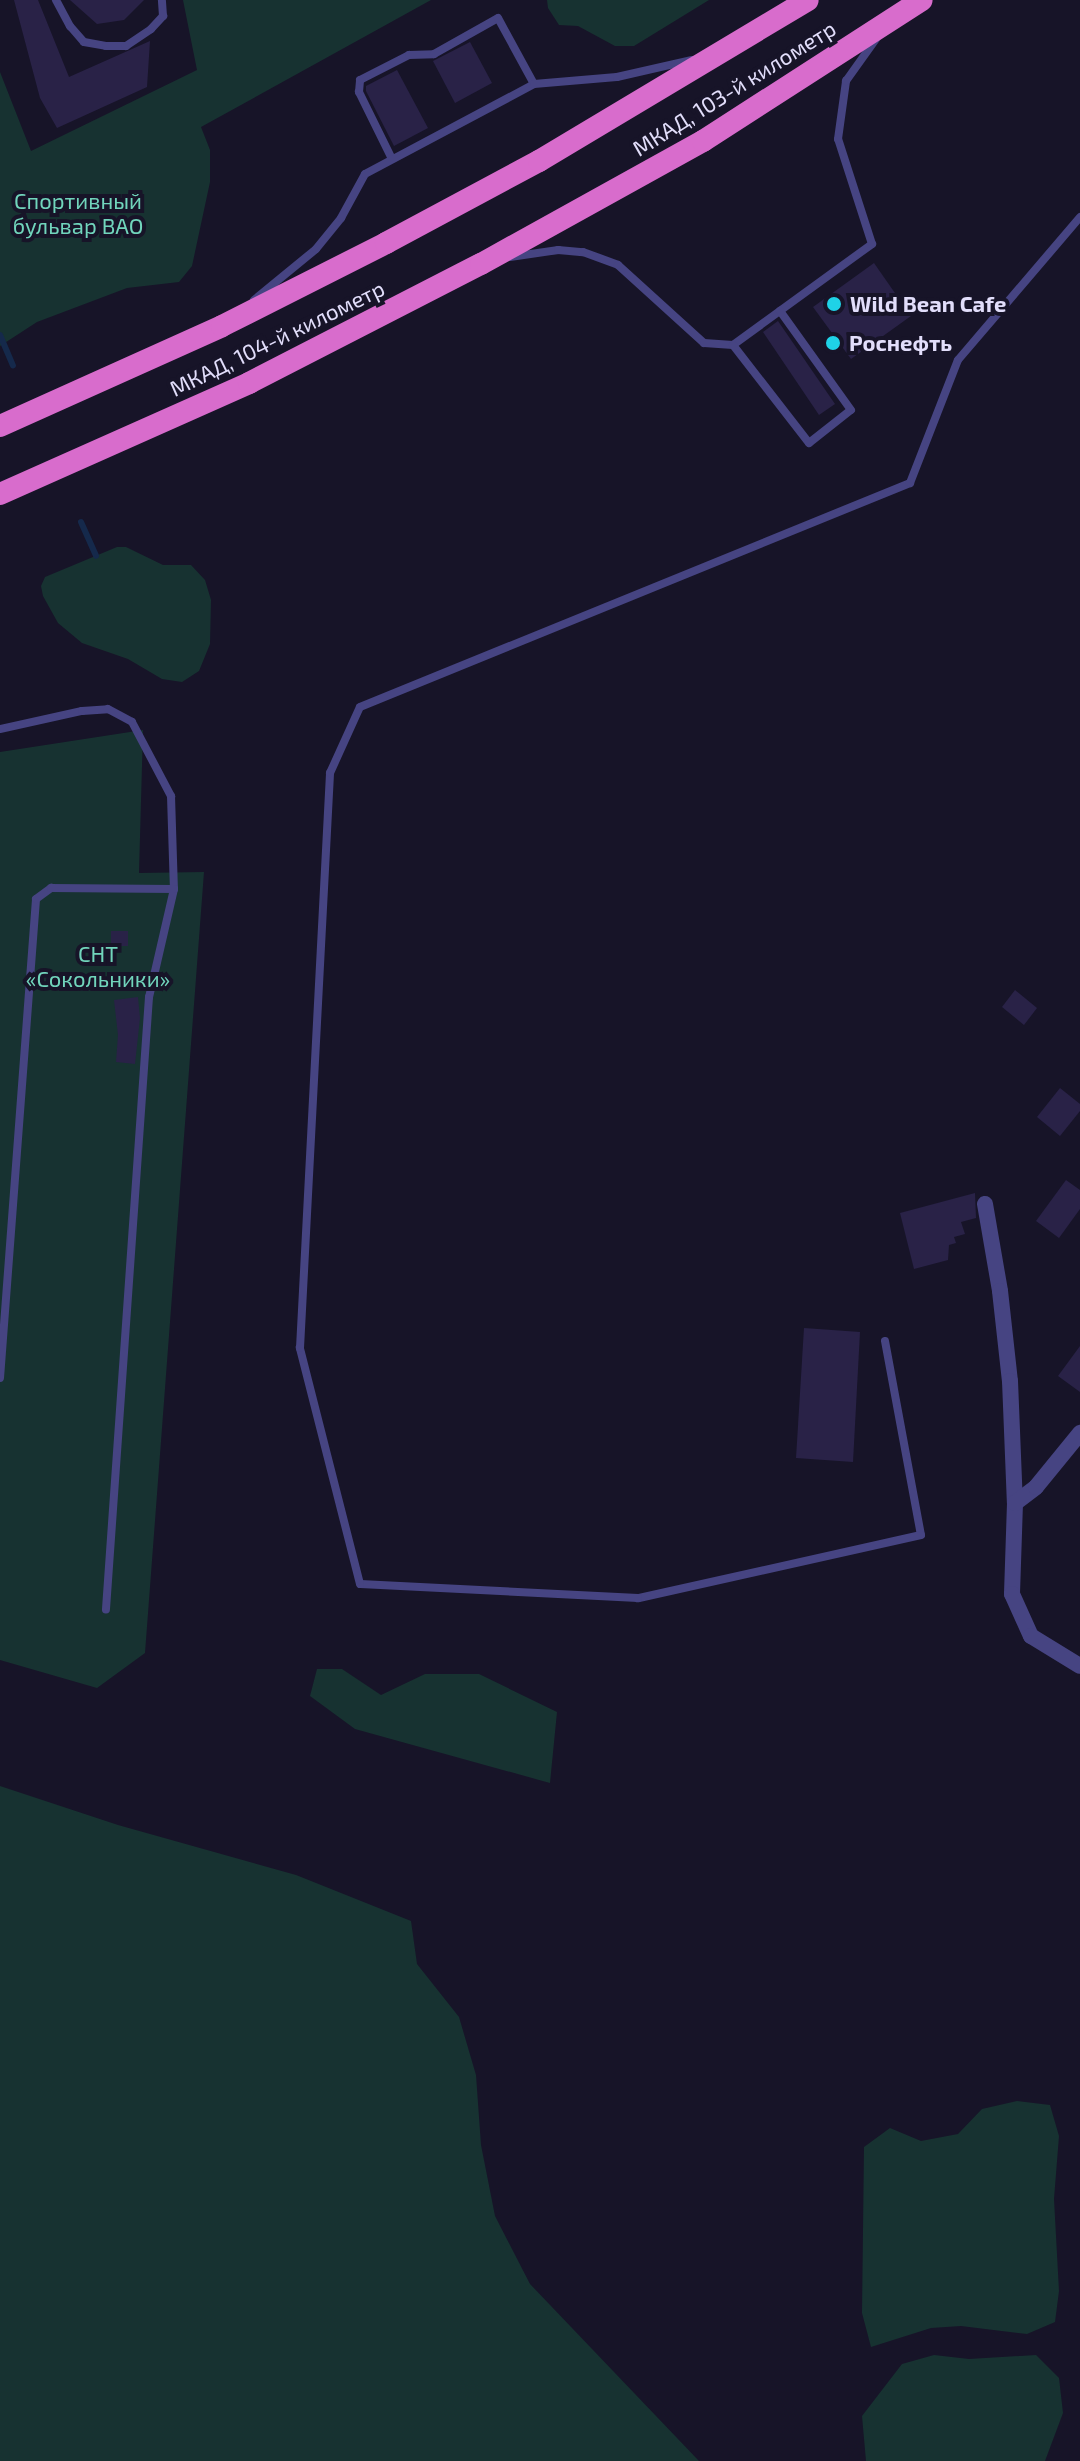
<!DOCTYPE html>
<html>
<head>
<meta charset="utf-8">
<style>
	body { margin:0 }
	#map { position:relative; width:1080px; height:2461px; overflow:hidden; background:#171428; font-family:"Exo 2",sans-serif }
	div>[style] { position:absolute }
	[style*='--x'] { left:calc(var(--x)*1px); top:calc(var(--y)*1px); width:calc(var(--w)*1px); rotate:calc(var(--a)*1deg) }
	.green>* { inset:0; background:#173231 }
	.stream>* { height:6px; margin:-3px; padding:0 3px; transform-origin:3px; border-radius:3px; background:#15294b }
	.building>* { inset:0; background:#292247 }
	.service>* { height:8px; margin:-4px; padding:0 4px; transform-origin:4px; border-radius:4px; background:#464482 }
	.minor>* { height:16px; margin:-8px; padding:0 8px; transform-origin:8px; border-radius:8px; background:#464482 }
	.trunk>* { height:22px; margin:-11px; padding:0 11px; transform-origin:11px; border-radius:11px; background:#d86ccc }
	.dots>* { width:22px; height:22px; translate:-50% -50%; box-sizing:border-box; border:4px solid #171428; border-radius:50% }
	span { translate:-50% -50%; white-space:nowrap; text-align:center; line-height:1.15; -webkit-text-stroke:8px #171428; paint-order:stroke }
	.street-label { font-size:22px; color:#e2defb }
	.park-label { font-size:22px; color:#71d5bc }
	.poi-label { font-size:22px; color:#e2defb; font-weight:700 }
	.left { translate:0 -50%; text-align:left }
</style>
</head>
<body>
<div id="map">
	<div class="green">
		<div style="clip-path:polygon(183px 0,431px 0,201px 127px,210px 150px,210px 182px,192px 266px,179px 282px,127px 288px,37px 322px,0 346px,0 72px,31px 151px,197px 70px)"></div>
		<div style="clip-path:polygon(547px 0,709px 0,634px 46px,615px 46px,578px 26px,559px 25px,548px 8px)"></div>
		<div style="clip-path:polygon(117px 547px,126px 547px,163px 565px,191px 565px,205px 580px,211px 600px,210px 644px,199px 671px,182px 682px,162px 679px,128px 659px,82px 643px,58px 623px,43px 596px,41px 586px,45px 577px)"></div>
		<div style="clip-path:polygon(143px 730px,139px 873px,204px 872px,145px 1653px,97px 1688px,0 1660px,0 752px)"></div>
		<div style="clip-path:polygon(317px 1669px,342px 1669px,381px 1695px,425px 1674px,479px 1674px,557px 1712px,550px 1783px,355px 1729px,310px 1696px)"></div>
		<div style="clip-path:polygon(0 1786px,118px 1825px,296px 1875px,411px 1921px,417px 1964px,459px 2017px,476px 2075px,481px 2145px,495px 2216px,530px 2284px,699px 2461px,0 2461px)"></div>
		<div style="clip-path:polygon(1017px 2101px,1050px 2105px,1059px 2136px,1054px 2199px,1059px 2291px,1055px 2322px,1027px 2334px,961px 2326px,931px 2328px,871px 2347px,862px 2313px,864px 2147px,890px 2128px,921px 2141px,958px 2134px,982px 2109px)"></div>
		<div style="clip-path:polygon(934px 2355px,969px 2359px,1036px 2355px,1059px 2378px,1063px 2413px,1045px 2461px,866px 2461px,862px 2416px,902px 2364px)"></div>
	</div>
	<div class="stream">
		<div style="--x:0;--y:335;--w:33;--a:67"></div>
		<div style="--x:81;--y:522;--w:37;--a:66"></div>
	</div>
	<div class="building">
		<div style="clip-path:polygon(14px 0,38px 0,69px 77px,150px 41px,147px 87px,57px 128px,40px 98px)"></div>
		<div style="clip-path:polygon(70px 0,144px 0,124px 20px,97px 24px)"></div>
		<div style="clip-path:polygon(470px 42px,492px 83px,455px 103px,433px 61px)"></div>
		<div style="clip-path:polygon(397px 70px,428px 128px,394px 146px,366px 91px,366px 86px)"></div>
		<div style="clip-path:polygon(874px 263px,911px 316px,851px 359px,813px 307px)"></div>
		<div style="clip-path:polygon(778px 321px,835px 404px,819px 415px,763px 332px)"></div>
		<div style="clip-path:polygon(111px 931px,128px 931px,128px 946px,111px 946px)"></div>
		<div style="clip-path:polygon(1015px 990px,1037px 1008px,1024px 1025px,1002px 1007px)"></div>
		<div style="clip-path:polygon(138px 997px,140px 1018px,135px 1064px,116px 1062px,118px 1035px,114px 1000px)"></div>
		<div style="clip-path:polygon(1060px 1088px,1080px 1104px,1080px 1111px,1060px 1136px,1037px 1117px)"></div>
		<div style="clip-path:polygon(1066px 1180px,1080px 1190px,1080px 1209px,1059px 1238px,1036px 1221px)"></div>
		<div style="clip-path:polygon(975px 1193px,976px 1218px,961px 1222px,965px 1234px,954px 1237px,956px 1243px,949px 1245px,948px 1260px,914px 1269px,900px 1213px)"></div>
		<div style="clip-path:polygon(804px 1328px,860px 1332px,853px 1462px,796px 1458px)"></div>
		<div style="clip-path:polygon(1080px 1346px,1080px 1392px,1058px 1376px)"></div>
	</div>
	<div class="service">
		<div style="--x:56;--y:0;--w:30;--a:62"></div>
		<div style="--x:70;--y:26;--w:21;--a:49"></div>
		<div style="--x:84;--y:42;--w:22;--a:10"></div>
		<div style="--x:106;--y:46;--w:20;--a:0"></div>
		<div style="--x:126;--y:46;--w:30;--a:-34"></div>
		<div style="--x:151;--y:29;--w:18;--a:-47"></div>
		<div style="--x:163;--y:16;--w:16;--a:-94"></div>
		<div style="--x:392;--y:159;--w:75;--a:-116.2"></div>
		<div style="--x:359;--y:92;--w:12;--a:-85"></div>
		<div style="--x:360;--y:80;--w:55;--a:-27"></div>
		<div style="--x:409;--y:55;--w:25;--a:-2"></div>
		<div style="--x:434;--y:54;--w:73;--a:-29.4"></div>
		<div style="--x:498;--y:18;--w:75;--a:61.4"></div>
		<div style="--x:510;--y:257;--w:49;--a:-8.3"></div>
		<div style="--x:558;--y:250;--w:25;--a:5"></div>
		<div style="--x:583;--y:252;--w:37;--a:20"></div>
		<div style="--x:618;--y:265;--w:116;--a:42.2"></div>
		<div style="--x:704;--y:343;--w:29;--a:4"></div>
		<div style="--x:733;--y:345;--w:172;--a:-36"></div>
		<div style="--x:872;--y:244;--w:110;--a:-107.9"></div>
		<div style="--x:838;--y:139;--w:59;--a:-82.1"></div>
		<div style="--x:846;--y:81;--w:52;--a:-54.5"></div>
		<div style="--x:254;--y:300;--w:80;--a:-39.4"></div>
		<div style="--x:316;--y:249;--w:40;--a:-51"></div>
		<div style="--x:341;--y:218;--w:50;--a:-61.4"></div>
		<div style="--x:365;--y:174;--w:191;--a:-28"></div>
		<div style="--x:534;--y:84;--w:83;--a:-4.8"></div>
		<div style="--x:617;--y:77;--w:77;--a:-12.8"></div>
		<div style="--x:733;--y:345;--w:124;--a:52.2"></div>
		<div style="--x:809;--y:443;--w:53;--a:-38.2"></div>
		<div style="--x:851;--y:410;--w:122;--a:-125.6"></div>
		<div style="--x:0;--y:729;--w:84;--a:-12.4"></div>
		<div style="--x:82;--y:711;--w:26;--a:-4"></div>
		<div style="--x:108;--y:709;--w:27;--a:28"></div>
		<div style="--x:132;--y:722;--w:84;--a:62.2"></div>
		<div style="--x:171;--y:796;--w:93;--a:88.2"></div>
		<div style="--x:174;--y:889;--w:111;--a:103"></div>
		<div style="--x:149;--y:997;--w:614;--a:94.02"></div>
		<div style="--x:885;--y:1341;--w:197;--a:79.5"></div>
		<div style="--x:921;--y:1535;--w:290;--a:167.4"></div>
		<div style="--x:638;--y:1598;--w:278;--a:-177.1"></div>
		<div style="--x:360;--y:1584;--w:244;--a:-104.3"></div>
		<div style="--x:300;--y:1348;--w:576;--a:-87.01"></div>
		<div style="--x:330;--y:773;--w:72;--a:-65.6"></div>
		<div style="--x:360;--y:707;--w:594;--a:-22.16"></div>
		<div style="--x:910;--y:483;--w:132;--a:-68.7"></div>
		<div style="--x:958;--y:360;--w:188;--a:-49.5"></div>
		<div style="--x:0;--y:1378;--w:480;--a:-85.7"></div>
		<div style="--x:36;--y:899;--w:19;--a:-36"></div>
		<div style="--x:51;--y:888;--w:123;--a:0.5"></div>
	</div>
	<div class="minor">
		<div style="--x:985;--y:1204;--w:88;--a:80.2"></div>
		<div style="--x:1000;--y:1291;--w:91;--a:83.7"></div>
		<div style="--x:1010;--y:1381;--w:122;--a:87.7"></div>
		<div style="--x:1015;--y:1503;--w:91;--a:91.9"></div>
		<div style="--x:1012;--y:1594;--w:46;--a:65.7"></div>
		<div style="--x:1031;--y:1636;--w:57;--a:31.5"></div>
		<div style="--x:1015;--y:1503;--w:26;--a:-37"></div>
		<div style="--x:1036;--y:1487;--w:70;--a:-50.8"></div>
	</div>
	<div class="trunk">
		<div style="--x:0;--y:426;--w:243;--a:-24.2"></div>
		<div style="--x:222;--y:326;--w:184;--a:-26.8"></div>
		<div style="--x:386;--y:243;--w:174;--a:-28.2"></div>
		<div style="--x:539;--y:161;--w:313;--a:-30.9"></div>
		<div style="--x:0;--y:494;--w:273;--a:-24"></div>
		<div style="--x:249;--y:383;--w:261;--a:-27.2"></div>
		<div style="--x:481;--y:264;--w:254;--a:-29"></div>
		<div style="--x:703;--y:141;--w:260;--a:-32.8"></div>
	</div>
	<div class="dots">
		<div style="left:834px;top:304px;background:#1fd2e7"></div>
		<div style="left:833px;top:343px;background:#1fd2e7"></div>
	</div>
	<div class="street-label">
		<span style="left:734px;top:88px;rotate:-32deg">МКАД, 103-й километр</span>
		<span style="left:277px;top:338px;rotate:-26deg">МКАД, 104-й километр</span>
	</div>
	<div class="park-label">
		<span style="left:78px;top:213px">Спортивный<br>бульвар ВАО</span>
		<span style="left:98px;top:966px">СНТ<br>«Сокольники»</span>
	</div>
	<div class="poi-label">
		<span class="left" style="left:850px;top:304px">Wild Bean Cafe</span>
		<span class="left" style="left:849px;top:343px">Роснефть</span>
	</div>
</div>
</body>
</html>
